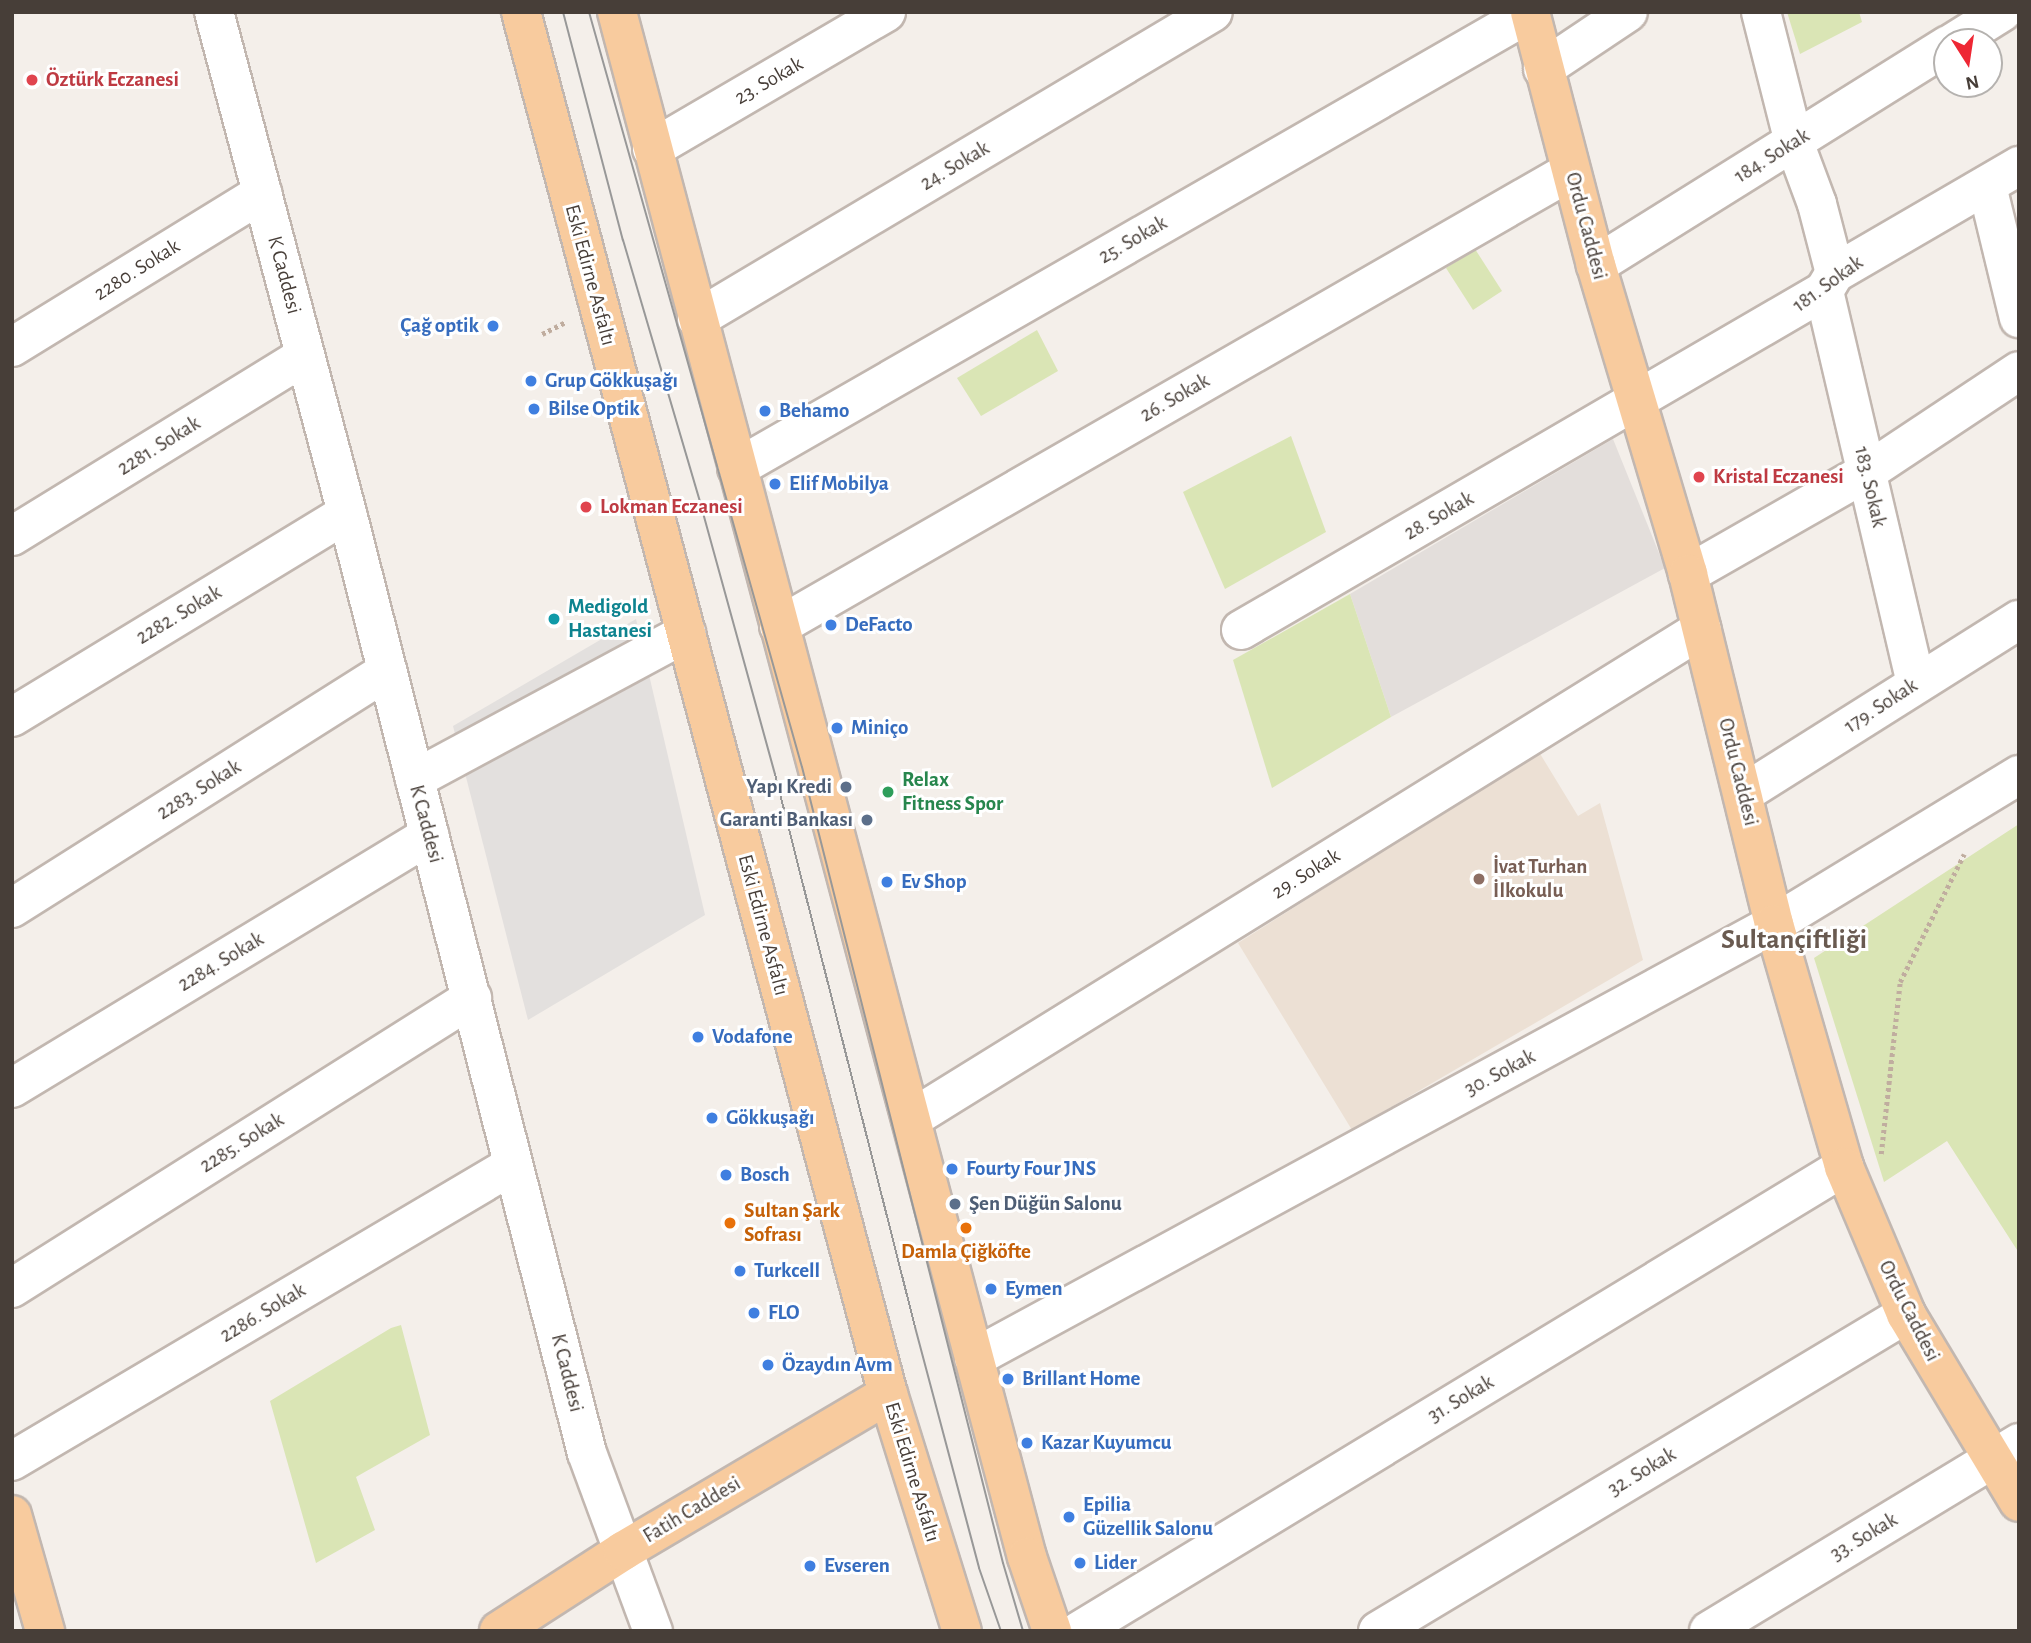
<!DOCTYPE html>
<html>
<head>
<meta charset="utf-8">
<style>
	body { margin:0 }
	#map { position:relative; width:2031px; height:1643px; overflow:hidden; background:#f4efea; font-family:"Alegreya Sans",sans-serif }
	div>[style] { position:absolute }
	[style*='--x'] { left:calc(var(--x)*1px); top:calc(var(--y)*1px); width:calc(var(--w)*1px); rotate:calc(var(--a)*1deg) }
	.industrial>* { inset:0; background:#e3dedb }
	.education>* { inset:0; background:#ece0d4 }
	.green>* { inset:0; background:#dae5b5 }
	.parking>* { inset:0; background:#e3e0de }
	.path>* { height:4.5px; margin-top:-2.25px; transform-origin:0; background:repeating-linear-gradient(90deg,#c0ad9f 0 3.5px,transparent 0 7px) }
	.roads { filter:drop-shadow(2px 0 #c2b7b0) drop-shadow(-2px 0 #c2b7b0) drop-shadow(0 2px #c2b7b0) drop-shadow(0 -2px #c2b7b0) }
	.minor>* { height:38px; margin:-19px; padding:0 19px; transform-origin:19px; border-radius:19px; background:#fff }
	.major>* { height:38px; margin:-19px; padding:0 19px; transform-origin:19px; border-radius:19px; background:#f8cb9e }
	.tram>* { height:2px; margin:-1px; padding:0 1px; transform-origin:1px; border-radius:1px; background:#989898 }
	.dots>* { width:19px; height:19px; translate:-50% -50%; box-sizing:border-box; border:4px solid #fff; border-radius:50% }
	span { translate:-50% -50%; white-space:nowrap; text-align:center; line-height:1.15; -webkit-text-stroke:6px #fff; paint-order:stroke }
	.health-label { font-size:21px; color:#be3a42; font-weight:700 }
	.left { translate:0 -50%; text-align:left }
	.street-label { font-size:21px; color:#473e38 }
	.shop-label { font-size:21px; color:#366cbe; font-weight:700 }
	.right { translate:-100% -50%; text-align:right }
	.culture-label { font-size:21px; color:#0d838f; font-weight:700 }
	.leisure-label { font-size:21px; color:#27864d; font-weight:700 }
	.service-label { font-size:21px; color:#4e5e75; font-weight:700 }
	.education-label { font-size:21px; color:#785e54; font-weight:700 }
	.food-label { font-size:21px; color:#c56008; font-weight:700 }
	.district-label { font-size:28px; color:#695a50; font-weight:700 }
	.frame { position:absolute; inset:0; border:14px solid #473e38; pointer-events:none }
	.north { position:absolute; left:1933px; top:28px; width:70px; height:70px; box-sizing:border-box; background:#fff; border:2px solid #b5b2af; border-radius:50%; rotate:168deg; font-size:19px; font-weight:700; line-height:28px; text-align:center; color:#473e38 }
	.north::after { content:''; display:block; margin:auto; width:24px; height:32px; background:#ee2734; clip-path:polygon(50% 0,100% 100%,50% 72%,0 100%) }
</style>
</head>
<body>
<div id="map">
	<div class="industrial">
		<div style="clip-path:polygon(1613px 439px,1665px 568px,1391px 717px,1350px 594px)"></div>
	</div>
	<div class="education">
		<div style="clip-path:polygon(1539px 752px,1578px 816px,1600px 803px,1643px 960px,1352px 1130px,1238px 943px)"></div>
	</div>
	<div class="green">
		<div style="clip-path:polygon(1787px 12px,1859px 12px,1862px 22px,1800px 54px)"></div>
		<div style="clip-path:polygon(1475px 249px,1502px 291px,1473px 310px,1446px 268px)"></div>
		<div style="clip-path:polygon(1037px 330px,1058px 371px,981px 416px,957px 378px)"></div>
		<div style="clip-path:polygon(1291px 436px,1326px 532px,1225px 589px,1183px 492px)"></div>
		<div style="clip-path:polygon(1350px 594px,1391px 717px,1272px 788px,1233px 660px)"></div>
		<div style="clip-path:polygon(2019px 824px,2019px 1253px,1947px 1141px,1884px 1182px,1814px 958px)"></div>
		<div style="clip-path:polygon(401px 1325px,430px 1435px,356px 1477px,375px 1530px,316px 1563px,270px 1401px,391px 1328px)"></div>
	</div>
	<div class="parking">
		<div style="clip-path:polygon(636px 619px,705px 915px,528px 1020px,453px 726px)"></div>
	</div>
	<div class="path">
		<div style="--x:542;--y:334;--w:27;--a:-27"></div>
		<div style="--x:1881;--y:1154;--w:173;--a:-83.7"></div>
		<div style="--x:1900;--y:982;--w:143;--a:-63.4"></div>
	</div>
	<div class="roads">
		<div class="minor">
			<div style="--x:214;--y:12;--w:518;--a:75.13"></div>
			<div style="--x:347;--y:513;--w:970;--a:75.68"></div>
			<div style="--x:587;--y:1453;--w:190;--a:69.7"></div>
			<div style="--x:1761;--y:12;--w:134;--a:75.8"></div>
			<div style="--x:1794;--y:142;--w:66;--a:69.6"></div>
			<div style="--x:1817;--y:204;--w:71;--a:75.4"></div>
			<div style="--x:1954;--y:42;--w:57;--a:-32"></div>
			<div style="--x:1543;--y:69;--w:102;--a:-33.8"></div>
			<div style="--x:652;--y:149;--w:271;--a:-30.3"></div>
			<div style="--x:1987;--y:186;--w:136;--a:76.4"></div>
			<div style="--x:1596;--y:265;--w:414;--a:-32"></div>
			<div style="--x:1824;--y:291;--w:403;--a:76.8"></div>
			<div style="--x:697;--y:319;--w:600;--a:-30.75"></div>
			<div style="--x:12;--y:347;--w:294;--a:-31.6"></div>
			<div style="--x:737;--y:468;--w:914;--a:-29.85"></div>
			<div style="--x:12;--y:536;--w:344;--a:-31.6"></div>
			<div style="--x:1688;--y:574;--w:206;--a:-29.7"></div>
			<div style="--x:1867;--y:472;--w:182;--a:-33.6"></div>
			<div style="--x:779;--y:626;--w:913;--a:-29.88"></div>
			<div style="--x:1241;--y:630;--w:674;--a:-30.18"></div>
			<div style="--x:1824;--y:291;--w:21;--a:-59"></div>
			<div style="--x:1835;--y:273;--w:213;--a:-30.2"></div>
			<div style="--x:12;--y:717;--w:392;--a:-31.3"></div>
			<div style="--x:415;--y:779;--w:308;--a:-28.3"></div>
			<div style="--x:1744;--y:793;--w:325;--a:-32.2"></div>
			<div style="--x:12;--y:908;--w:444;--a:-32.3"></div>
			<div style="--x:12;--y:1088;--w:488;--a:-31.2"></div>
			<div style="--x:911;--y:1119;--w:930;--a:-31.78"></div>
			<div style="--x:12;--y:1288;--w:544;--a:-32.23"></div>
			<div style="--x:974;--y:1358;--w:910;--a:-28.48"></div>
			<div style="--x:1774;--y:924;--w:287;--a:-31.3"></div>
			<div style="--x:12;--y:1461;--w:582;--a:-30.58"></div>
			<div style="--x:1079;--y:1631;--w:895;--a:-31.24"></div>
			<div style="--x:1378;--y:1631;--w:616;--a:-30.98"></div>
			<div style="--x:1709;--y:1631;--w:363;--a:-31.2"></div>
		</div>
		<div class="major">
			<div style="--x:521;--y:12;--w:1430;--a:75.13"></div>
			<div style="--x:888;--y:1394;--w:248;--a:72.7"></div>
			<div style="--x:617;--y:12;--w:1598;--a:75.14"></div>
			<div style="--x:1027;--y:1557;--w:78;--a:71.3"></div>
			<div style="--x:1530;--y:12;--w:261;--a:75.4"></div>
			<div style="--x:1596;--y:265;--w:322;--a:73.4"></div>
			<div style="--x:1688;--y:574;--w:360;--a:76.2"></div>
			<div style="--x:1774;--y:924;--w:253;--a:73.9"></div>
			<div style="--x:1844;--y:1167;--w:160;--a:67.1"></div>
			<div style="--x:1906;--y:1314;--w:219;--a:59"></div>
			<div style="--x:12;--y:1515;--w:121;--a:74.1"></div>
			<div style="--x:499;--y:1631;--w:148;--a:-32.8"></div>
			<div style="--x:623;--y:1551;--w:308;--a:-30.6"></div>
		</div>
	</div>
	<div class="tram">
		<div style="--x:563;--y:12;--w:236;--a:75.3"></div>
		<div style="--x:623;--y:240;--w:273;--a:73.6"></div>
		<div style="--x:700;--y:502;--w:282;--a:74.6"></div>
		<div style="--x:775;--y:774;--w:570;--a:75.79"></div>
		<div style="--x:915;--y:1327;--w:249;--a:75.1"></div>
		<div style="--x:979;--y:1568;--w:67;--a:70.8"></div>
		<div style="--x:589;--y:12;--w:784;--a:74.25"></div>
		<div style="--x:802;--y:767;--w:821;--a:75.83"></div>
		<div style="--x:1003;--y:1563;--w:71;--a:73.6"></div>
	</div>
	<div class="dots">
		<div style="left:32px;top:80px;background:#e0444e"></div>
		<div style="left:493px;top:326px;background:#3f7fe0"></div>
		<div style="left:531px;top:381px;background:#3f7fe0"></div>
		<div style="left:534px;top:409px;background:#3f7fe0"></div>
		<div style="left:765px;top:411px;background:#3f7fe0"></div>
		<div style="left:1699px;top:477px;background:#e0444e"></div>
		<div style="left:775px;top:484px;background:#3f7fe0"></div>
		<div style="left:586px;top:507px;background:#e0444e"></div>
		<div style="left:554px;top:619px;background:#0f9aa8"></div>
		<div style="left:831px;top:625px;background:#3f7fe0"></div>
		<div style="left:837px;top:728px;background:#3f7fe0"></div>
		<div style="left:846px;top:787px;background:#5c6f8a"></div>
		<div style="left:888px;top:792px;background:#2e9e5b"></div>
		<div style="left:867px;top:820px;background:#5c6f8a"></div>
		<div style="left:1479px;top:879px;background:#8d6e63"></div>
		<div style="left:887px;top:882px;background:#3f7fe0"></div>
		<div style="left:698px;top:1037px;background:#3f7fe0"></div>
		<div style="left:712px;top:1118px;background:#3f7fe0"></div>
		<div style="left:952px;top:1169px;background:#3f7fe0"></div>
		<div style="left:726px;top:1175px;background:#3f7fe0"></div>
		<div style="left:955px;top:1204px;background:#5c6f8a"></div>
		<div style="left:730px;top:1223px;background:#e8710a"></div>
		<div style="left:966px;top:1228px;background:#e8710a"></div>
		<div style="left:740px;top:1271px;background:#3f7fe0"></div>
		<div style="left:991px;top:1289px;background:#3f7fe0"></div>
		<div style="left:754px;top:1313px;background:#3f7fe0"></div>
		<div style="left:768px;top:1365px;background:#3f7fe0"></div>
		<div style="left:1008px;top:1379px;background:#3f7fe0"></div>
		<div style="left:1027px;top:1443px;background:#3f7fe0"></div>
		<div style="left:1069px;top:1517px;background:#3f7fe0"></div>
		<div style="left:1080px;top:1563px;background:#3f7fe0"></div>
		<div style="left:810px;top:1566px;background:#3f7fe0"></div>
	</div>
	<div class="health-label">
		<span class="left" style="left:46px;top:80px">Öztürk Eczanesi</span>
		<span class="left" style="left:1713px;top:477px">Kristal Eczanesi</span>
		<span class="left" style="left:600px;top:507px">Lokman Eczanesi</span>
	</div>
	<div class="street-label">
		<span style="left:769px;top:81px;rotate:-30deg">23. Sokak</span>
		<span style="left:1772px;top:156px;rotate:-32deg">184. Sokak</span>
		<span style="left:955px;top:166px;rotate:-31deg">24. Sokak</span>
		<span style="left:1586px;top:226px;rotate:75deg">Ordu Caddesi</span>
		<span style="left:1133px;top:240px;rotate:-30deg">25. Sokak</span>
		<span style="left:137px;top:270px;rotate:-32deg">2280. Sokak</span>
		<span style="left:284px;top:275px;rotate:75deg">K Caddesi</span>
		<span style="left:590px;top:275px;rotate:75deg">Eski Edirne Asfaltı</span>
		<span style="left:1828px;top:284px;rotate:-36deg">181. Sokak</span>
		<span style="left:1175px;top:398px;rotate:-30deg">26. Sokak</span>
		<span style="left:159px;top:446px;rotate:-32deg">2281. Sokak</span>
		<span style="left:1870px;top:487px;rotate:77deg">183. Sokak</span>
		<span style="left:1439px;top:516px;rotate:-30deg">28. Sokak</span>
		<span style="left:179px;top:615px;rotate:-31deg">2282. Sokak</span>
		<span style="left:1881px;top:706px;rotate:-33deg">179. Sokak</span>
		<span style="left:1738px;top:772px;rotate:76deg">Ordu Caddesi</span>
		<span style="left:199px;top:790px;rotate:-32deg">2283. Sokak</span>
		<span style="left:426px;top:824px;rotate:75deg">K Caddesi</span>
		<span style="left:1306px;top:874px;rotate:-32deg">29. Sokak</span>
		<span style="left:763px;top:925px;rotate:75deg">Eski Edirne Asfaltı</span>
		<span style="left:221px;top:962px;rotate:-31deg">2284. Sokak</span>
		<span style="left:1500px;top:1073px;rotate:-28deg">30. Sokak</span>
		<span style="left:242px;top:1143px;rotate:-32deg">2285. Sokak</span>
		<span style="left:1909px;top:1311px;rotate:63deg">Ordu Caddesi</span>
		<span style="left:263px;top:1313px;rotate:-31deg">2286. Sokak</span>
		<span style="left:567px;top:1373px;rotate:76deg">K Caddesi</span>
		<span style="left:1461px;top:1399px;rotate:-31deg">31. Sokak</span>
		<span style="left:912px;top:1472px;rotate:73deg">Eski Edirne Asfaltı</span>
		<span style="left:1642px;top:1472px;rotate:-31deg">32. Sokak</span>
		<span style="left:692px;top:1510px;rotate:-31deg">Fatih Caddesi</span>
		<span style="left:1864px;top:1537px;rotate:-31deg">33. Sokak</span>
	</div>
	<div class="shop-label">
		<span class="right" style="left:479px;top:326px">Çağ optik</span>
		<span class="left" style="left:545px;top:381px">Grup Gökkuşağı</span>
		<span class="left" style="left:548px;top:409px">Bilse Optik</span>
		<span class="left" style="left:779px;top:411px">Behamo</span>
		<span class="left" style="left:789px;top:484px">Elif Mobilya</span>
		<span class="left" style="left:845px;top:625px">DeFacto</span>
		<span class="left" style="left:851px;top:728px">Miniço</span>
		<span class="left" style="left:901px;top:882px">Ev Shop</span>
		<span class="left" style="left:712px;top:1037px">Vodafone</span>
		<span class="left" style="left:726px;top:1118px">Gökkuşağı</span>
		<span class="left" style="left:966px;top:1169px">Fourty Four JNS</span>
		<span class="left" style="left:740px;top:1175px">Bosch</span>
		<span class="left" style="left:754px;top:1271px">Turkcell</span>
		<span class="left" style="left:1005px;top:1289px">Eymen</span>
		<span class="left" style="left:768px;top:1313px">FLO</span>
		<span class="left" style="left:782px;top:1365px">Özaydın Avm</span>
		<span class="left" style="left:1022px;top:1379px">Brillant Home</span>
		<span class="left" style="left:1041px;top:1443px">Kazar Kuyumcu</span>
		<span class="left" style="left:1083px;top:1517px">Epilia<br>Güzellik Salonu</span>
		<span class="left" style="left:1094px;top:1563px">Lider</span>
		<span class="left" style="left:824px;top:1566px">Evseren</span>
	</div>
	<div class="culture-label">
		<span class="left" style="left:568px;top:619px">Medigold<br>Hastanesi</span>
	</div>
	<div class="leisure-label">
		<span class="left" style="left:902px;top:792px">Relax<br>Fitness Spor</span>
	</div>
	<div class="service-label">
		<span class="right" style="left:832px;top:787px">Yapı Kredi</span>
		<span class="right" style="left:853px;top:820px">Garanti Bankası</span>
		<span class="left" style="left:969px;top:1204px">Şen Düğün Salonu</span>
	</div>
	<div class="education-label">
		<span class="left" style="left:1493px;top:879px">İvat Turhan<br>İlkokulu</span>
	</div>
	<div class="food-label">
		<span class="left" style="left:744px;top:1223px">Sultan Şark<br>Sofrası</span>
		<span style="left:966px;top:1252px">Damla Çiğköfte</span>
	</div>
	<div class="district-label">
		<span style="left:1794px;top:940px">Sultançiftliği</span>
	</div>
	<div class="frame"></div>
	<div class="north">N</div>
</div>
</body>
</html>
